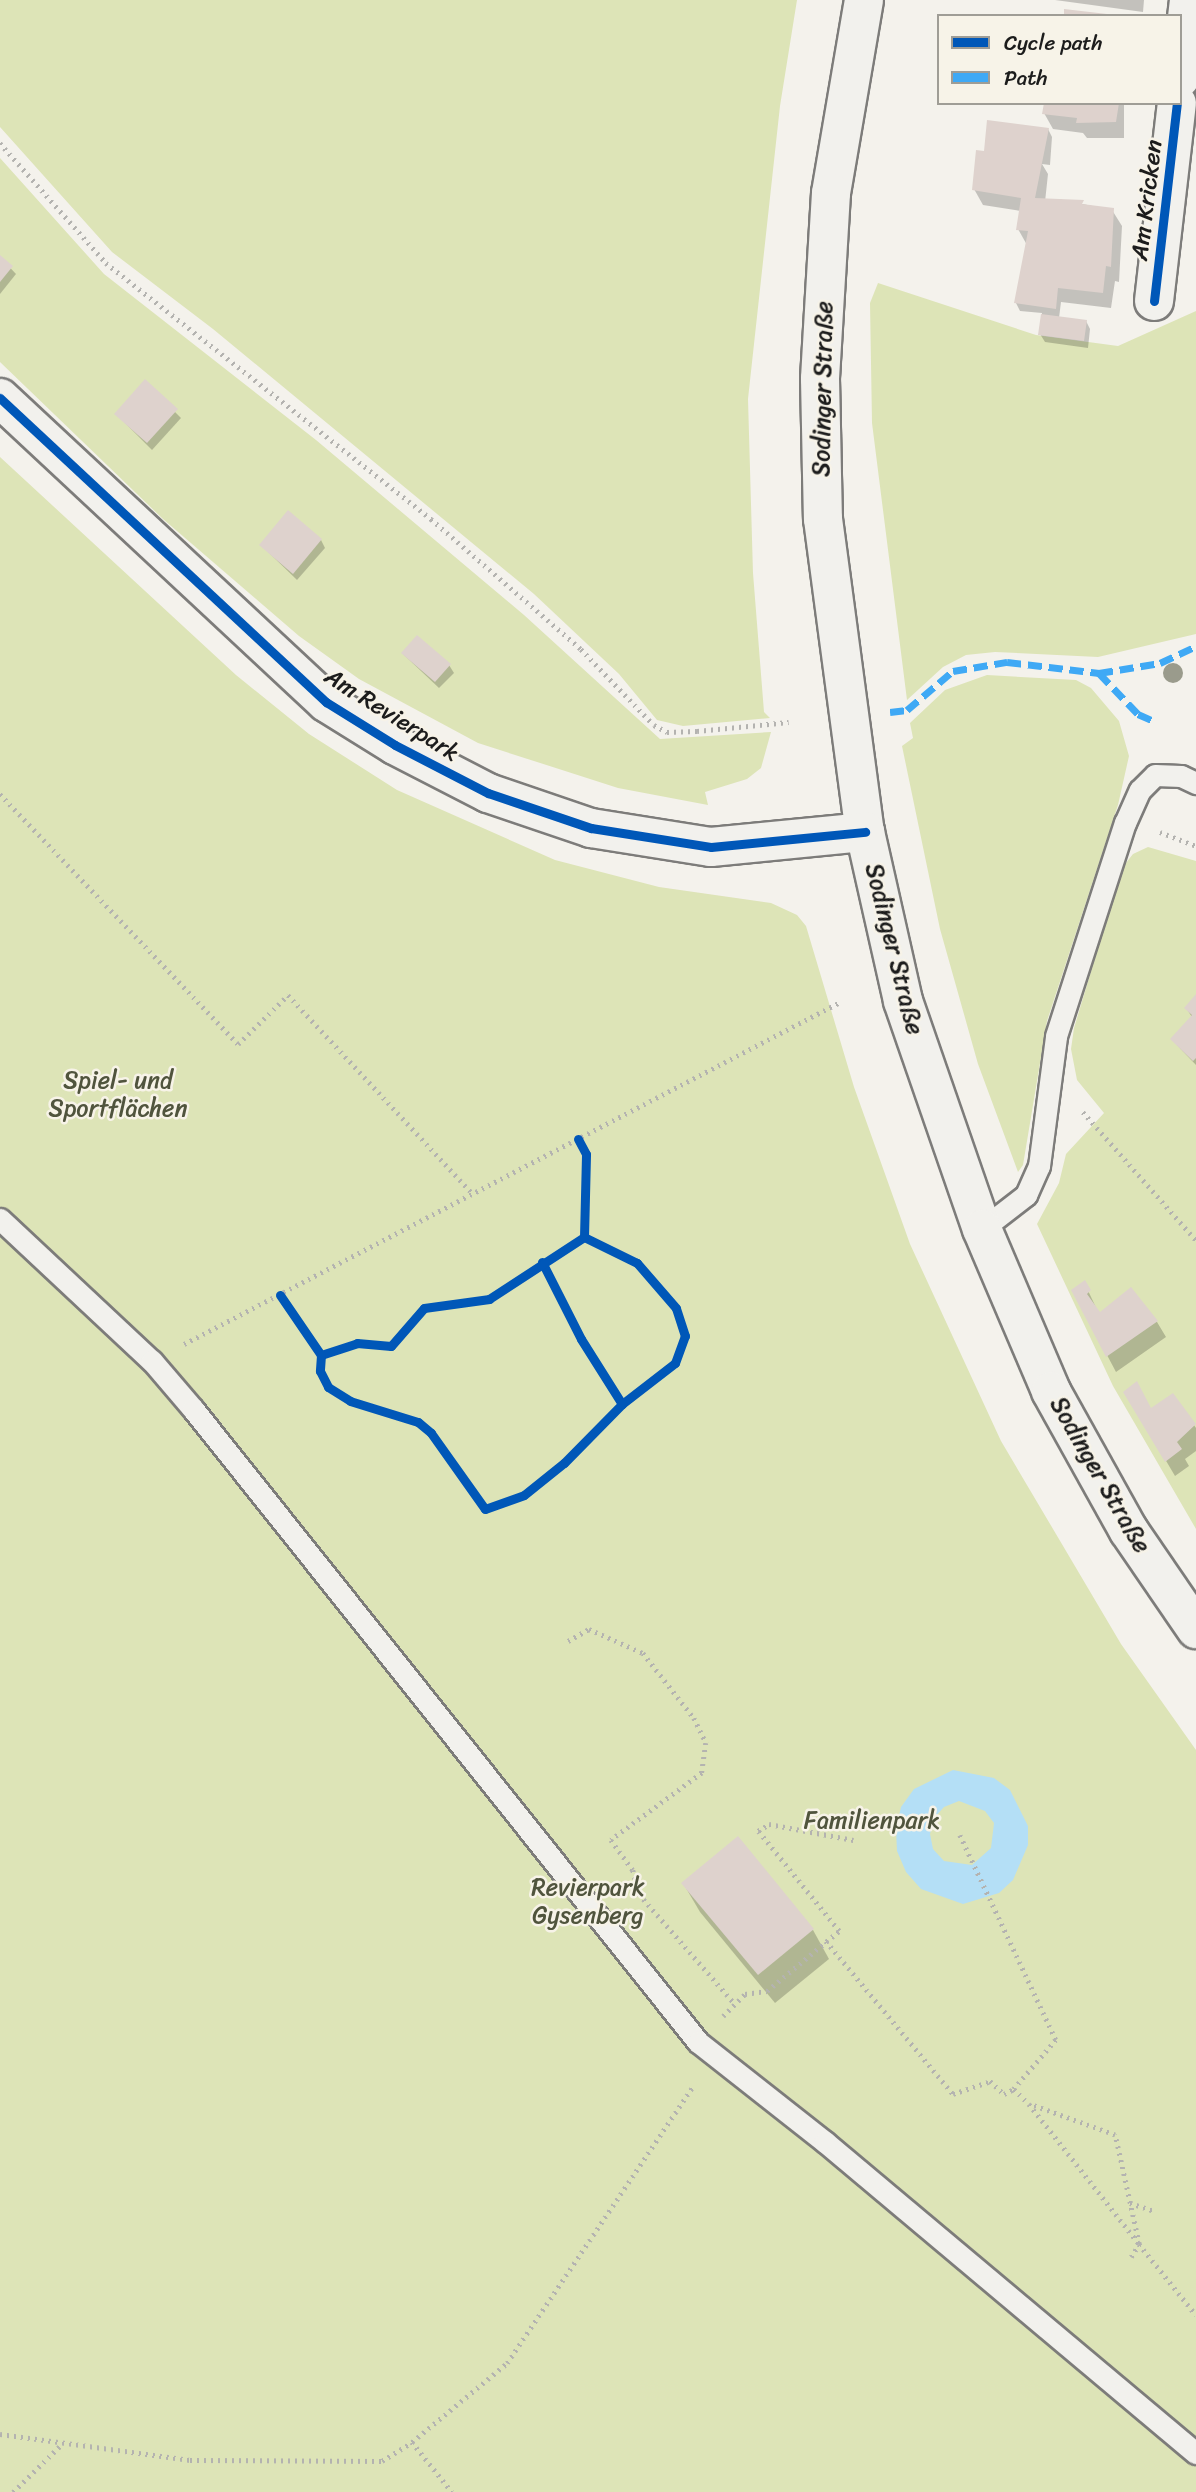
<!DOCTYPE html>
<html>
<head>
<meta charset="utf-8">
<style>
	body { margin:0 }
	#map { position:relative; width:1196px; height:2492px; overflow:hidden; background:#f4f2ec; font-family:Sriracha,sans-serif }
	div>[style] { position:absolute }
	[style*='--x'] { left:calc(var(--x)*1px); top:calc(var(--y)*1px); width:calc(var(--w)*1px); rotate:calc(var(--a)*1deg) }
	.green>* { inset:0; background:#dde4b7 }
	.water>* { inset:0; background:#b4dff6 }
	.shadow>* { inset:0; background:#0003 }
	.building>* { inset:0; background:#ded2cd }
	.path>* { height:4.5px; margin-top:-2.25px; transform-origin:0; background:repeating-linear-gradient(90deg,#b4b3b0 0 2px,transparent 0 7px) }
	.roads { filter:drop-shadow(2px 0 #7d7c7a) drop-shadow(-2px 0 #7d7c7a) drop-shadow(0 2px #7d7c7a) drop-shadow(0 -2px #7d7c7a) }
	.lane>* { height:21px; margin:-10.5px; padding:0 10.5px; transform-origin:10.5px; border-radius:10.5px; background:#f2f1ed }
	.street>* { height:38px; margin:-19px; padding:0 19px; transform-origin:19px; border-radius:19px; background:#f2f1ed }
	.secondary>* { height:38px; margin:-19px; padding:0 19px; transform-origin:19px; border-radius:19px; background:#f2f1ed }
	.quiet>* { height:7px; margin-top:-3.5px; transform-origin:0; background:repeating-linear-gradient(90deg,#3fa9f5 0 14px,transparent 0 21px) }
	.cycleway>* { height:9px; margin:-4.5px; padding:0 4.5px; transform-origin:4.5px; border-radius:4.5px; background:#0057b8 }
	.trees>* { width:20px; height:20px; margin:-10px; border-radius:50%; background:#9a9b8c }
	span { translate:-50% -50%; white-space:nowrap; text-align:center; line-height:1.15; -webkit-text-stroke:5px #f7f3e8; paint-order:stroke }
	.street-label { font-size:24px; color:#1c1c1c }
	.park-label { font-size:24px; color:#50543d }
	.legend { position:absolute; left:937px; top:14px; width:245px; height:91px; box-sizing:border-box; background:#f7f3e8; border:2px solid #9f9d96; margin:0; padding:9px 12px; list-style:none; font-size:21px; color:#1c1c1c }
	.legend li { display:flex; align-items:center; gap:14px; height:35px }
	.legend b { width:35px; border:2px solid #9f9d96 }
</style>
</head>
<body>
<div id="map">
	<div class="green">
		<div style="clip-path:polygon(0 0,797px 0,780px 106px,748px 399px,753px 573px,764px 712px,770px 718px,683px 726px,657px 720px,619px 674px,534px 594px,213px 329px,112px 252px,0 127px)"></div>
		<div style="clip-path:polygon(0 158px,104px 274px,316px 440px,524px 615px,660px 739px,771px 732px,761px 768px,747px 779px,705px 792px,708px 805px,618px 788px,478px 743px,359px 679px,299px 636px,163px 519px,0 362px)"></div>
		<div style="clip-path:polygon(878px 283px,1036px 335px,1118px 346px,1196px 311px,1196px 634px,1098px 657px,995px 652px,966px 655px,943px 667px,907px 700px,872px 423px,870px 303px)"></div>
		<div style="clip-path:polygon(0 457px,236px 675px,309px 734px,397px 790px,555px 860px,659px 887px,771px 903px,797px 915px,806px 926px,854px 1087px,910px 1244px,1001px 1441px,1121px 1644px,1196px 1750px,1196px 2492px,0 2492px)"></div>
		<div style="clip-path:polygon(987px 675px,1076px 680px,1091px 688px,1119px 721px,1129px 756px,1118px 805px,1047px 1021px,1023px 1165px,1018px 1172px,978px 1064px,940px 929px,902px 746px,913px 738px,910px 723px,945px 690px)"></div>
		<div style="clip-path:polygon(1148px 847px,1196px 861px,1196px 1529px,1113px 1386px,1037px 1224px,1059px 1183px,1066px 1154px,1104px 1113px,1077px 1080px,1071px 1049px,1074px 1028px,1122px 868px,1133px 854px)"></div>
	</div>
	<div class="water">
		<div style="clip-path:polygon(evenodd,953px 1770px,994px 1778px,1010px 1790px,1028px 1826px,1028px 1845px,1013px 1880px,999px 1893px,963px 1904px,921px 1889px,906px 1872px,897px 1851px,896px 1829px,901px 1807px,914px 1789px,953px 1770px,959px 1801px,985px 1811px,994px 1823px,991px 1848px,972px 1865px,944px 1861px,933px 1849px,930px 1834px,934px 1818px,944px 1807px,959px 1801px)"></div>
	</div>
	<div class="shadow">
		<div style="clip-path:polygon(1055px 0,1144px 0,1143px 12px)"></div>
		<div style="clip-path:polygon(1046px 103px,1124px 103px,1124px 138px,1087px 138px,1083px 133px,1053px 129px,1044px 113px)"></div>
		<div style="clip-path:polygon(1048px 129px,1052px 137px,1050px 165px,1042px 164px,1048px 174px,1045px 202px,1057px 204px,1058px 199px,1112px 210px,1122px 226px,1119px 282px,1115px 281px,1111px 308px,1061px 302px,1059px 318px,1086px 321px,1090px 329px,1088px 348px,1045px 342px,1040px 334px,1042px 313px,1020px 311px,1016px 303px,1027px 245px,1018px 229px,1021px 211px,983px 205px,974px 189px,987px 153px)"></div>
		<div style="clip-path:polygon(0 257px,16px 274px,0 294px)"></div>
		<div style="clip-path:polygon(145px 382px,181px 418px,152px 450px,116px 414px)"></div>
		<div style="clip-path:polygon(321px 540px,325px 548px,297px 580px,261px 545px)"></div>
		<div style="clip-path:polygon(403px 654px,449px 665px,454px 673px,439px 688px)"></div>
		<div style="clip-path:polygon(1196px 997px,1196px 1065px,1172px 1040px,1192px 1017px,1186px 1008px)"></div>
		<div style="clip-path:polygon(1084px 1282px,1099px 1314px,1157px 1322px,1166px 1337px,1116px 1372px,1073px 1291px)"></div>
		<div style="clip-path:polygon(1126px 1393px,1151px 1410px,1173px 1395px,1196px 1428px,1196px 1451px,1185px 1459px,1189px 1466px,1175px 1476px)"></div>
		<div style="clip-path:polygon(683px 1883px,813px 1930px,829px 1959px,775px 2003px,700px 1912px)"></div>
	</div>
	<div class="building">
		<div style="clip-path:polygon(1064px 9px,1107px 14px,1107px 16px,1064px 16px)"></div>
		<div style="clip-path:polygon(1044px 103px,1119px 103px,1116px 122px,1076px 123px,1077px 118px,1042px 114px)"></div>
		<div style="clip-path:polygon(987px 120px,1049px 128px,1035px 198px,1084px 200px,1082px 204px,1114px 208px,1111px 267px,1106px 266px,1103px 293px,1058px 288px,1056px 309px,1014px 303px,1028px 231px,1016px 230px,1021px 198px,972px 190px,976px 150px,984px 151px)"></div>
		<div style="clip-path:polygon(0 255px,13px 266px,0 282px)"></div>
		<div style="clip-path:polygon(1041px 314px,1087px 320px,1084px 341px,1038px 335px)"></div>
		<div style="clip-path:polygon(145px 379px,178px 409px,147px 443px,114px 414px)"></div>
		<div style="clip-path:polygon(288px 510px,322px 539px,293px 574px,259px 545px)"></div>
		<div style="clip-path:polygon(417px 635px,451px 664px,435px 682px,401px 653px)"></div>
		<div style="clip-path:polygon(1196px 994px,1196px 1058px,1193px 1061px,1170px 1039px,1192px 1015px,1184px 1008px)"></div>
		<div style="clip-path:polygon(1085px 1280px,1091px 1290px,1087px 1294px,1100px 1312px,1131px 1287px,1158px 1321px,1106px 1357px,1071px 1290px)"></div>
		<div style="clip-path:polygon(1137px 1381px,1151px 1408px,1173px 1393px,1196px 1424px,1177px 1442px,1182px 1449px,1165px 1462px,1123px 1392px)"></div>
		<div style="clip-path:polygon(738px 1836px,814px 1929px,758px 1975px,681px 1883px)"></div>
	</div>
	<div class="path">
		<div style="--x:0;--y:143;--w:160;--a:48.5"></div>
		<div style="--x:106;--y:263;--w:414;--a:38.2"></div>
		<div style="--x:431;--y:519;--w:198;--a:40.9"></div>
		<div style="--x:581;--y:649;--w:105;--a:46.2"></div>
		<div style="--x:654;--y:725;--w:15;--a:28"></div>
		<div style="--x:667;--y:732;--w:30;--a:-2"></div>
		<div style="--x:697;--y:731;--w:92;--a:-5.6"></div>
		<div style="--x:0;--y:794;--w:345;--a:46.4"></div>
		<div style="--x:238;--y:1044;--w:70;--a:-44.4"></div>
		<div style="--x:288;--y:995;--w:272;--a:47.1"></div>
		<div style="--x:1160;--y:832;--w:39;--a:21"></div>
		<div style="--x:1083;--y:1112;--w:171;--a:48.6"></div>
		<div style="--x:184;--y:1344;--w:740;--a:-27.53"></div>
		<div style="--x:568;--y:1641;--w:24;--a:-30"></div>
		<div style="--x:589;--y:1629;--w:59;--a:24"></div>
		<div style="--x:643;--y:1653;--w:83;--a:51.9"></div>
		<div style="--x:694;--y:1718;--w:28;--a:64"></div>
		<div style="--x:706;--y:1743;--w:30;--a:98"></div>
		<div style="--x:702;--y:1773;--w:113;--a:143.6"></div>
		<div style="--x:611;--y:1840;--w:37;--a:54"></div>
		<div style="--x:633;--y:1870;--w:25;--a:76"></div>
		<div style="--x:639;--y:1894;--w:146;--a:48.9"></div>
		<div style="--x:960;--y:1835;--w:226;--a:64.9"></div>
		<div style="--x:1056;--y:2040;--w:65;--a:130.6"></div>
		<div style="--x:826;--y:1941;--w:199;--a:50.3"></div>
		<div style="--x:953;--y:2094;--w:39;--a:-19"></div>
		<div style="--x:990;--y:2081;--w:19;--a:43"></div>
		<div style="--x:1004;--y:2094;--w:11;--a:-27"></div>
		<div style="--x:1014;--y:2089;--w:21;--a:45"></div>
		<div style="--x:723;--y:2016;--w:31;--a:-45"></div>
		<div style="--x:745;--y:1994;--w:22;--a:-8"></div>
		<div style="--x:767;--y:1991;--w:94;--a:-39.8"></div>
		<div style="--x:839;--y:1931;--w:129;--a:-129"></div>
		<div style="--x:758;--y:1831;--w:13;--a:-32"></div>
		<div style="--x:769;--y:1824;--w:86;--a:10.7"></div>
		<div style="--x:1130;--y:2203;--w:26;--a:18"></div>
		<div style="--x:1131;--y:2257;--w:15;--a:-58"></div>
		<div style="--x:1139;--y:2244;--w:112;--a:-102.4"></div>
		<div style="--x:1115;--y:2135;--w:91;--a:-160.2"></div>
		<div style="--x:1029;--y:2104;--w:178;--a:51.8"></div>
		<div style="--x:1139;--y:2244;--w:91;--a:51.2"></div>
		<div style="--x:0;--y:2434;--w:192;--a:7.8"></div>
		<div style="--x:190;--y:2460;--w:192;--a:0.3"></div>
		<div style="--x:382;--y:2461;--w:36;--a:-32"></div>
		<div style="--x:412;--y:2442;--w:124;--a:-39.7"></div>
		<div style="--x:507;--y:2363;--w:335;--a:-56.1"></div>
		<div style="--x:412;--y:2442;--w:64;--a:51.3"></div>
		<div style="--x:13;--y:2492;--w:69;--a:-44.4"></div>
	</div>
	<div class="roads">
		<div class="lane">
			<div style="--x:0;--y:1219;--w:208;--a:43.1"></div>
			<div style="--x:152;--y:1361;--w:63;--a:49.5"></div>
			<div style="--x:193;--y:1409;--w:810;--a:51.42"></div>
			<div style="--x:698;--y:2042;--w:162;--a:38.2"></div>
			<div style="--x:825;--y:2142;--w:484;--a:40"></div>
			<div style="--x:982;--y:1229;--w:56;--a:-37.7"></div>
			<div style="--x:1026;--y:1195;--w:32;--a:-66"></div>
			<div style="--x:1039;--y:1166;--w:131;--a:-82.5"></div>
			<div style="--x:1056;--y:1036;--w:224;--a:-72.1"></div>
			<div style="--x:1125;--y:823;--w:36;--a:-66"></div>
			<div style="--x:1140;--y:790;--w:21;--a:-45"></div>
			<div style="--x:1155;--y:775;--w:26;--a:2"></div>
			<div style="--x:1181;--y:776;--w:17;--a:25"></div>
		</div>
		<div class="street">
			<div style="--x:1180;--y:78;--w:79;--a:-83.4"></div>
			<div style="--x:1154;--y:301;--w:199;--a:-83.4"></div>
		</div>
		<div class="secondary">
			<div style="--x:864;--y:0;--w:196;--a:99.7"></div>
			<div style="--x:831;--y:193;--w:186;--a:93.4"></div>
			<div style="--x:820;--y:379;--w:140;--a:88.8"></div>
			<div style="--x:823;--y:519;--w:316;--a:82.4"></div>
			<div style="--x:865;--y:832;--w:173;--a:77.3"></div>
			<div style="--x:903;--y:1001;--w:241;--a:70.9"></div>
			<div style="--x:982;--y:1229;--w:176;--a:66.9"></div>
			<div style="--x:1051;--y:1391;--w:160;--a:60.9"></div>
			<div style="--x:1129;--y:1531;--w:119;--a:55.6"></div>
			<div style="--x:0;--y:398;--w:446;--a:43"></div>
			<div style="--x:326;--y:702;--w:81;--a:31.9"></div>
			<div style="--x:395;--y:745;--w:105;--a:27.3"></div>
			<div style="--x:488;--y:793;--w:109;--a:18.8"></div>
			<div style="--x:591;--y:828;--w:121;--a:9"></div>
			<div style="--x:711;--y:847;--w:155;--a:-5.6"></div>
		</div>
	</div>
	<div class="quiet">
		<div style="--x:1099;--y:673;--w:62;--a:-9.3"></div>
		<div style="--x:1160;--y:663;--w:40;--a:-25"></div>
		<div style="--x:890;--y:712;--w:17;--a:-7"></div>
		<div style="--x:907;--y:710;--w:60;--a:-40.3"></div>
		<div style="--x:953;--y:671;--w:55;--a:-9.5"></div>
		<div style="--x:1007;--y:662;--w:93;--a:6.8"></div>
		<div style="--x:1099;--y:673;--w:57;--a:46.4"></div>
		<div style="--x:1138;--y:714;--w:17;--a:24"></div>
	</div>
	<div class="cycleway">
		<div style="--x:1154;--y:301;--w:199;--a:-83.4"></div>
		<div style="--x:0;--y:398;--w:446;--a:43"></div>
		<div style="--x:326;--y:702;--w:81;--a:31.9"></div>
		<div style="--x:395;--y:745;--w:105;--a:27.3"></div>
		<div style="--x:488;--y:793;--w:109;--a:18.8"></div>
		<div style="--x:591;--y:828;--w:121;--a:9"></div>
		<div style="--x:711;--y:847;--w:155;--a:-5.6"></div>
		<div style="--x:542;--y:1262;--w:86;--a:63.1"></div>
		<div style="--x:581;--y:1339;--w:77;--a:57.8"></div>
		<div style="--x:622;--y:1404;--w:67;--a:-37.7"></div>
		<div style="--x:675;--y:1363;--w:29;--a:-70"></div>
		<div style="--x:685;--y:1336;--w:29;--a:-108"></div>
		<div style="--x:676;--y:1308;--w:60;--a:-130.9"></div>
		<div style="--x:637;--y:1263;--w:59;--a:-153.9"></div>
		<div style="--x:280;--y:1295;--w:73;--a:55.7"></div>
		<div style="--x:321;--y:1355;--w:38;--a:-18"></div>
		<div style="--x:357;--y:1343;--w:34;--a:5"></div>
		<div style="--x:391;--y:1346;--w:50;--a:-49"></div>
		<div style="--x:424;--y:1308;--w:66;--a:-7.9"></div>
		<div style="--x:489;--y:1299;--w:113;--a:-33.1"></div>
		<div style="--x:584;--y:1237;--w:83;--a:-88.6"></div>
		<div style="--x:586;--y:1154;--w:17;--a:-118"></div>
		<div style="--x:321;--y:1355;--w:16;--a:94"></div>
		<div style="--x:320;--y:1371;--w:18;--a:63"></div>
		<div style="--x:328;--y:1387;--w:26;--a:32"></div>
		<div style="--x:350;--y:1401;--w:71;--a:17.2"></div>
		<div style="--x:418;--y:1422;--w:17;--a:40"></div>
		<div style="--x:431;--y:1433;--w:93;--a:54.6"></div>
		<div style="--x:485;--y:1509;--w:41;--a:-19.7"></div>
		<div style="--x:524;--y:1495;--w:51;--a:-38.7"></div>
		<div style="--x:564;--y:1463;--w:83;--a:-45.5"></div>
	</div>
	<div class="trees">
		<div style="left:1173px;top:673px"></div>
	</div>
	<div class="street-label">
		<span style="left:1147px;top:200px;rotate:-83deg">Am Kricken</span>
		<span style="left:823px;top:389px;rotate:-89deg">Sodinger Straße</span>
		<span style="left:392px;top:715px;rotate:32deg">Am Revierpark</span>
		<span style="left:894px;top:949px;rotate:76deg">Sodinger Straße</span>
		<span style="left:1100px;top:1475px;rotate:60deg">Sodinger Straße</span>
	</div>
	<div class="park-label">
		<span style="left:118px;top:1095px">Spiel- und<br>Sportflächen</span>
		<span style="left:872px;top:1821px">Familienpark</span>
		<span style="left:588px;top:1902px">Revierpark<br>Gysenberg</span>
	</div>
	<ul class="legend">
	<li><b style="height:9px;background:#0057b8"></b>Cycle path</li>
	<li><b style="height:9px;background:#3fa9f5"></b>Path</li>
	</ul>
</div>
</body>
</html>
